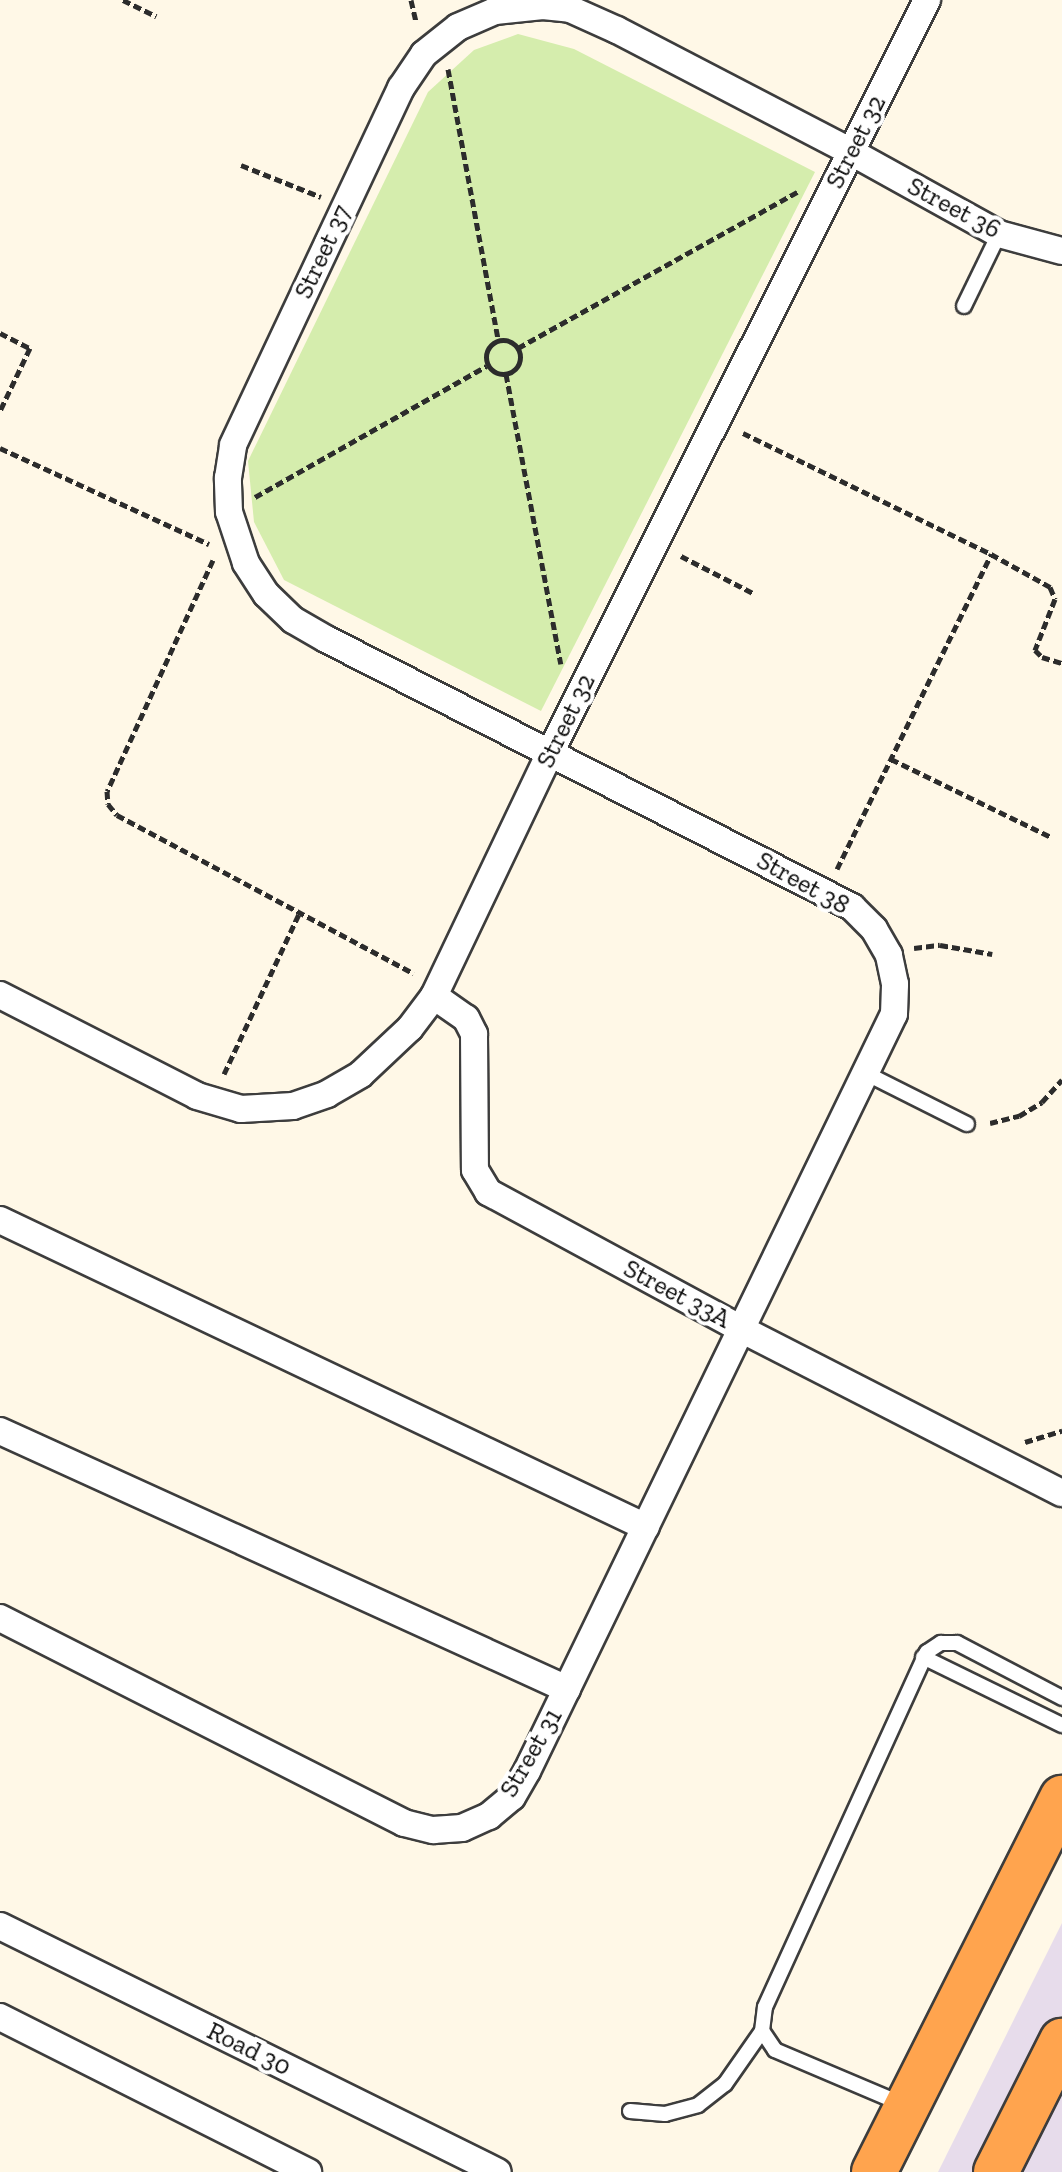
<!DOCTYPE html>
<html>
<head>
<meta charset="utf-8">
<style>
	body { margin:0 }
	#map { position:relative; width:1062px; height:2172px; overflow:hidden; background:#fff8e7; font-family:"Zilla Slab",serif }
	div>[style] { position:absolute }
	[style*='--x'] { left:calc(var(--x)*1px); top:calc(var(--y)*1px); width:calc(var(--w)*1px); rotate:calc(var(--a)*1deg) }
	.industrial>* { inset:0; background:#e7dceb }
	.green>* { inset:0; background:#d5edad }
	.path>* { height:5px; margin-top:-2.5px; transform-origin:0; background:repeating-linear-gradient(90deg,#2c2c2c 0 8px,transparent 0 12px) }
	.path>.ring { margin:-2.5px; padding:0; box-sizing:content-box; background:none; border:5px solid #2c2c2c; border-radius:50% }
	.roads { filter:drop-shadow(2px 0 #3d3d3d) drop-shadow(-2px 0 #3d3d3d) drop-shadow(0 2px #3d3d3d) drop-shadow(0 -2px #3d3d3d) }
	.service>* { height:14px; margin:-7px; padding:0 7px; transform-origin:7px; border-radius:7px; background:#fff }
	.minor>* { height:26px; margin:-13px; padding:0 13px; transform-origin:13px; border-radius:13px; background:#fff }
	.trunk>* { height:44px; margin:-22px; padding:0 22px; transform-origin:22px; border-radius:22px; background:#ffa44e }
	span { translate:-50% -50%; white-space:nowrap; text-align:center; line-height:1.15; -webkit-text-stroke:8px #fff; paint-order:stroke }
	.street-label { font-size:26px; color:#0a0a0a }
</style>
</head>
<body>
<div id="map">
	<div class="industrial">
		<div style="clip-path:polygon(1062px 1923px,1062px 2172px,938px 2172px)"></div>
	</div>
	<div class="green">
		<div style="clip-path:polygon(518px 34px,574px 49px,815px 172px,541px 711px,284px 580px,254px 522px,248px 461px,428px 92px,474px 50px)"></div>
	</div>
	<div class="path">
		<div style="--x:123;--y:0;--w:37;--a:26"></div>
		<div style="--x:411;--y:0;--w:23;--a:77"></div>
		<div style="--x:448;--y:69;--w:276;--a:79.5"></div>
		<div style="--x:241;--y:165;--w:86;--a:21.8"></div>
		<div style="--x:0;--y:333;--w:34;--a:27"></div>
		<div style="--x:30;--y:348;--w:70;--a:115.5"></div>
		<div class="ring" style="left:486px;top:340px;width:29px;height:29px"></div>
		<div style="--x:518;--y:348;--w:320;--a:-29.2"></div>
		<div style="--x:506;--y:374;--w:295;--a:79.3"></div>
		<div style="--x:743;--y:433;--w:276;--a:26"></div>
		<div style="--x:991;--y:554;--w:68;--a:29.2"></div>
		<div style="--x:1050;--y:587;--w:13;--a:67"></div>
		<div style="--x:1055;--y:599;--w:55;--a:111.4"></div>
		<div style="--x:1035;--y:650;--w:10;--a:45"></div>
		<div style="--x:1042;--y:657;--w:21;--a:17"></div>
		<div style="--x:0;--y:448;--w:230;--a:24.7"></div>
		<div style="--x:255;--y:497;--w:266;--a:-29.5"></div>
		<div style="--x:681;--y:556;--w:83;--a:27.2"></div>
		<div style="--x:213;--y:560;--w:254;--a:114.6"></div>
		<div style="--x:107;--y:791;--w:13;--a:86"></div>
		<div style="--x:108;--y:804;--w:14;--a:51"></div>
		<div style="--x:117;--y:815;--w:336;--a:28.1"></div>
		<div style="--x:891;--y:759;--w:178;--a:26"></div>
		<div style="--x:837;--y:869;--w:351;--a:-63.9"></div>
		<div style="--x:914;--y:948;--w:26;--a:-7"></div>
		<div style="--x:940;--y:945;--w:53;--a:9.8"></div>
		<div style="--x:224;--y:1074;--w:179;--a:-64.9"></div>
		<div style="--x:990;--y:1123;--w:30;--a:-14"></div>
		<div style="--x:1019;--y:1116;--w:27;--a:-31"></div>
		<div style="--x:1042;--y:1102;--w:30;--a:-48"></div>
		<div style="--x:1025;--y:1442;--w:39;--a:-17"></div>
	</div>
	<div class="roads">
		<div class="service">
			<div style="--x:964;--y:306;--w:80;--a:-64.1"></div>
			<div style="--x:865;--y:1073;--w:114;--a:26.6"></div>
			<div style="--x:923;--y:1657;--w:155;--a:26.1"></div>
			<div style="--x:902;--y:2104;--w:138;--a:-157"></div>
			<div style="--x:775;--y:2050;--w:23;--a:-124"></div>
			<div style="--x:762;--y:2031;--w:24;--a:-83"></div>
			<div style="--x:765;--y:2007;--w:390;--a:-65.5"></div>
			<div style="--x:927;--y:1652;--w:17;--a:-33"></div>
			<div style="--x:941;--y:1643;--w:16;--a:0"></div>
			<div style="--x:957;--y:1643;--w:119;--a:27.6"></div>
			<div style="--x:630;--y:2111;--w:35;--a:5"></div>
			<div style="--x:665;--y:2114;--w:34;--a:-15"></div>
			<div style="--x:698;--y:2105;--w:34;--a:-38"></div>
			<div style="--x:725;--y:2084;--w:65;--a:-55.1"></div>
		</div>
		<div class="minor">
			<div style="--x:0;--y:995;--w:221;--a:27.1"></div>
			<div style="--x:197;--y:1096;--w:46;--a:16.5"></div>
			<div style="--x:241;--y:1109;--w:52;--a:-3.3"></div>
			<div style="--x:293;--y:1106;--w:36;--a:-19"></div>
			<div style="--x:327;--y:1094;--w:39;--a:-30"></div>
			<div style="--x:361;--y:1074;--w:67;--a:-43.2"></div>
			<div style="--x:410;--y:1028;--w:40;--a:-53"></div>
			<div style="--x:434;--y:996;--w:272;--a:-64.5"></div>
			<div style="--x:551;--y:751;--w:840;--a:-63.4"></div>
			<div style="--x:434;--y:996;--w:39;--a:35"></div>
			<div style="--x:466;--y:1018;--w:18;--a:63"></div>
			<div style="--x:474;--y:1034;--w:136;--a:89.6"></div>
			<div style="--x:475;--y:1170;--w:26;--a:59"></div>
			<div style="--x:488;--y:1192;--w:288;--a:28.4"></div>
			<div style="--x:741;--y:1329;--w:360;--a:27.1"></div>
			<div style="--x:0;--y:1220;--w:715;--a:25.42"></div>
			<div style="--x:0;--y:1431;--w:623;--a:24.47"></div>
			<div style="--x:0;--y:1618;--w:453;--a:26.9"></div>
			<div style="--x:404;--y:1823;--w:30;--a:14"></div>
			<div style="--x:433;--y:1830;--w:29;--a:-4"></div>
			<div style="--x:462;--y:1828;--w:30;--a:-24"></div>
			<div style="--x:489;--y:1816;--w:30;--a:-40"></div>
			<div style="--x:512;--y:1797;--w:30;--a:-60"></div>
			<div style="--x:527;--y:1771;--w:841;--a:-64.14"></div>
			<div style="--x:894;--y:1014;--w:30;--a:-88"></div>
			<div style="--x:895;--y:984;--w:30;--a:-102"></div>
			<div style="--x:889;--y:955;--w:30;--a:-120"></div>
			<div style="--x:874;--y:929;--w:31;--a:-135"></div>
			<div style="--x:852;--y:907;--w:590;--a:-153"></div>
			<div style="--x:326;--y:639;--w:38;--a:-150"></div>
			<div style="--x:293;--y:620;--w:37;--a:-136"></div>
			<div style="--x:266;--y:594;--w:37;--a:-123"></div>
			<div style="--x:246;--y:563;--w:54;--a:-108.4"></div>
			<div style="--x:229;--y:512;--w:34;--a:-92"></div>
			<div style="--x:228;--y:478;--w:33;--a:-81"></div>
			<div style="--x:233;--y:445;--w:395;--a:-64.8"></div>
			<div style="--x:401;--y:88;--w:41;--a:-55.9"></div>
			<div style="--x:424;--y:54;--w:43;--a:-38.5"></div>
			<div style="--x:458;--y:27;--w:40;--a:-23.4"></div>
			<div style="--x:495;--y:11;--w:48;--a:-5.9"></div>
			<div style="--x:543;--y:6;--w:27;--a:6"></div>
			<div style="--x:570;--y:9;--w:51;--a:24.1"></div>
			<div style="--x:617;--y:30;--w:264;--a:27.5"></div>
			<div style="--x:851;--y:152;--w:169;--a:29"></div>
			<div style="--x:999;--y:234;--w:65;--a:15.1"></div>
			<div style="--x:0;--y:1926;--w:555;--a:26.29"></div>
			<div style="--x:0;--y:2017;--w:345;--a:26.7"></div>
		</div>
		<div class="trunk">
			<div style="--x:874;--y:2172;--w:419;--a:-63.3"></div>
			<div style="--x:996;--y:2172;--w:147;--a:-63.3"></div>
		</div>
	</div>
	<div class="street-label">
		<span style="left:856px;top:142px;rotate:-63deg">Street 32</span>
		<span style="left:954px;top:208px;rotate:28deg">Street 36</span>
		<span style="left:323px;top:252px;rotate:-65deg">Street 37</span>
		<span style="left:566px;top:721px;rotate:-64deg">Street 32</span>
		<span style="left:803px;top:883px;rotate:29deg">Street 38</span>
		<span style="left:677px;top:1294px;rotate:28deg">Street 33A</span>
		<span style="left:531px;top:1753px;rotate:-60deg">Street 31</span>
		<span style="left:249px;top:2049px;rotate:26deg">Road 30</span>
	</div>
</div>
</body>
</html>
